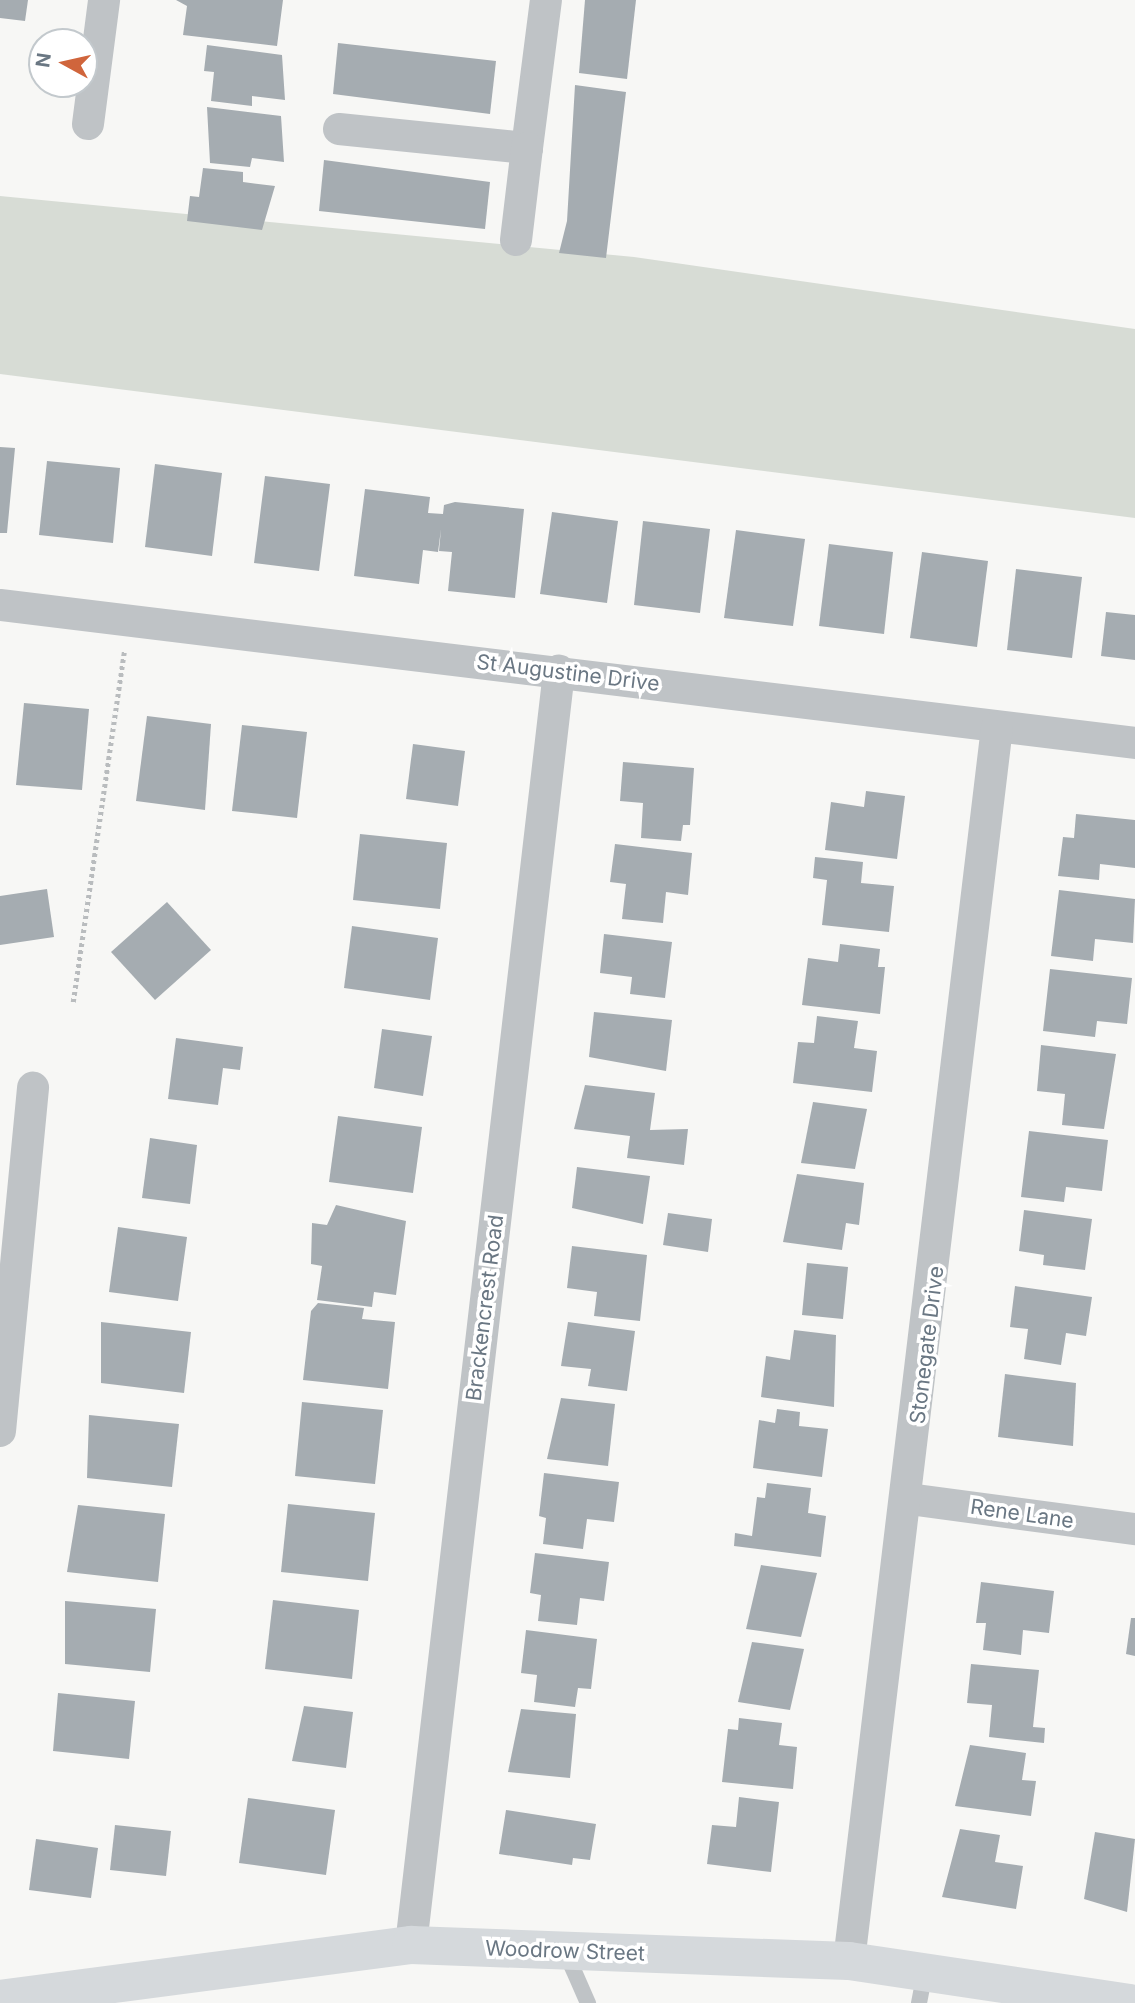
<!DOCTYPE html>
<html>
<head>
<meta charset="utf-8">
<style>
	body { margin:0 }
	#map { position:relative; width:1135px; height:2003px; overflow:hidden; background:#f7f7f5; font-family:Inter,sans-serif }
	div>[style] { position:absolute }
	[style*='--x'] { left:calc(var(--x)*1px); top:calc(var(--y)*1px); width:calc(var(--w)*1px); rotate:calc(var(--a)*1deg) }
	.green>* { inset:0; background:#d7dcd5 }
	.building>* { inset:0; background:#a5acb1 }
	.path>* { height:4.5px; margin-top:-2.25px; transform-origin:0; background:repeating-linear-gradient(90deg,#b9bcbe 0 3.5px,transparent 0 7px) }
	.lane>* { height:16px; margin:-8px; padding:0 8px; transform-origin:8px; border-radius:8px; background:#bfc3c6 }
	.street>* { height:32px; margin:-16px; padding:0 16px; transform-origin:16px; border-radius:16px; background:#bfc3c6 }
	.secondary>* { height:38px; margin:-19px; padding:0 19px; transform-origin:19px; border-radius:19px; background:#d5d9dc }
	span { translate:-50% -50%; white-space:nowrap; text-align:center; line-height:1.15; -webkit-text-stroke:7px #fff; paint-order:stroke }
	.street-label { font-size:21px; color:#6a7783 }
	.north { position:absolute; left:28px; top:28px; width:70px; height:70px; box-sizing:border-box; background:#fff; border:2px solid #c3c9cd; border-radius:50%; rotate:278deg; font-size:19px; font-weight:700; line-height:28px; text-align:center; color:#6a7783 }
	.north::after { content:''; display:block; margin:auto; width:24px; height:32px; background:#d0653c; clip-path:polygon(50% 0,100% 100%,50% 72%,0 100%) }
</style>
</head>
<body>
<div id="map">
	<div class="green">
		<div style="clip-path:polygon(0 196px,634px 257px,1135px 329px,1135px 518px,0 374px)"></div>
	</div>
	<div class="building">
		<div style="clip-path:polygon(0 0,28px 0,25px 21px,0 18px)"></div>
		<div style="clip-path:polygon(176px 0,283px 0,277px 46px,183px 35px,187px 6px)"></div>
		<div style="clip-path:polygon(585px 0,636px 0,627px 79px,579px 73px)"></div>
		<div style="clip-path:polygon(338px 43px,496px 61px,490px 114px,333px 94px)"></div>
		<div style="clip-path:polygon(207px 45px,282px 55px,285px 100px,252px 96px,252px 106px,211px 101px,214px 72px,204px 71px)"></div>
		<div style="clip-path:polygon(575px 85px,626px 92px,606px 258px,559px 253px,567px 221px)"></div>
		<div style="clip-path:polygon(207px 107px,281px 116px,284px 162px,252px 158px,250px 167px,210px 163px)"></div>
		<div style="clip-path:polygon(324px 160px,490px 182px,485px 229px,319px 211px)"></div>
		<div style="clip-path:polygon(203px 168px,243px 172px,243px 182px,275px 186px,262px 230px,187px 221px,190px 196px,199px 197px)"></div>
		<div style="clip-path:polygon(0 447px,15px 448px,7px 533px,0 533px)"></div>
		<div style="clip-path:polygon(47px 461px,120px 468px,113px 543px,39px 535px)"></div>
		<div style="clip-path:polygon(155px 464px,222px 473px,212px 556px,145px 547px)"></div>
		<div style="clip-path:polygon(265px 476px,330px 484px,319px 571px,254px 563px)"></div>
		<div style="clip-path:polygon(365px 489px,430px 497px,428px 513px,443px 514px,444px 505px,455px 502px,524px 509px,515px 598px,448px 591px,452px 552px,439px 551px,441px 529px,438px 552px,423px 550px,419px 584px,354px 576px)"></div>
		<div style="clip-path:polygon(552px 512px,618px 521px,607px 603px,540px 594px)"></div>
		<div style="clip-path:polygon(643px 521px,710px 529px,700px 613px,634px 605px)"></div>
		<div style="clip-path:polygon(736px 530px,805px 539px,793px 626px,724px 618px)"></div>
		<div style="clip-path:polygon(829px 544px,893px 552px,884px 634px,819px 626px)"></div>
		<div style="clip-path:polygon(922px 552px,988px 561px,977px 647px,910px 638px)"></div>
		<div style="clip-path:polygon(1016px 569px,1082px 577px,1072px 658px,1007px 650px)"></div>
		<div style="clip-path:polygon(1106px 612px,1135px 615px,1135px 660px,1101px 656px)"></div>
		<div style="clip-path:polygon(24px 703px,89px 709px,82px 790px,16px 785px)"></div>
		<div style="clip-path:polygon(147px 716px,211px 724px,205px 810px,136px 801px)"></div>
		<div style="clip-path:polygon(242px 725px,307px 732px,297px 818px,232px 811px)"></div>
		<div style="clip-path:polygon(413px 744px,465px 751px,458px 806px,406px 799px)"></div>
		<div style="clip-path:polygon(623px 762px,694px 768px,690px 825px,683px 825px,681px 841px,641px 838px,643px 803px,620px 801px)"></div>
		<div style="clip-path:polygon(866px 791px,905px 796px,897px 859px,825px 850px,831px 802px,864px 807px)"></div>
		<div style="clip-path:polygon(1076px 814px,1135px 820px,1135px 868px,1100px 864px,1099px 880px,1058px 876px,1063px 837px,1074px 838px)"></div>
		<div style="clip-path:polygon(360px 834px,447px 843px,440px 909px,353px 900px)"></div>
		<div style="clip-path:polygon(615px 844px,692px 853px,688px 895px,666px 892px,663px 923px,622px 919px,626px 884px,610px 882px)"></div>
		<div style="clip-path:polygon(815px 857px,863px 862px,861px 883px,894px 886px,889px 932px,822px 925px,827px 880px,813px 878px)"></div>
		<div style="clip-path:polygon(47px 889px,54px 937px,0 945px,0 896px)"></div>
		<div style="clip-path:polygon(1059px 890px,1135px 899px,1133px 943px,1095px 939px,1093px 961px,1051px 956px)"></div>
		<div style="clip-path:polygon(167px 902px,211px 950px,155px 1000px,111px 952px)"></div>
		<div style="clip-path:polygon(352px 926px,438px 938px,430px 1000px,344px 988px)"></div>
		<div style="clip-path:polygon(604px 934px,672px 942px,665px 998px,630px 994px,632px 977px,600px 973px)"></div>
		<div style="clip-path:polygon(840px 944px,880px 949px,878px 967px,885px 967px,880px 1014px,802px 1005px,808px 958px,838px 962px)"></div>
		<div style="clip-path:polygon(1050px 969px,1132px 978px,1127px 1024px,1097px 1021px,1095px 1037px,1043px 1031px)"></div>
		<div style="clip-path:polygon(594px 1012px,672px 1020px,666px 1071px,589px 1057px)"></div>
		<div style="clip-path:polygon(817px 1016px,858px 1021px,854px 1048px,877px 1051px,872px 1092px,793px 1083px,798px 1042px,814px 1043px)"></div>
		<div style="clip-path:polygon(382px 1029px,432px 1036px,423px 1096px,374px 1088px)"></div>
		<div style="clip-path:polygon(176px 1038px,243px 1047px,240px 1070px,223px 1068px,218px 1105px,168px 1099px)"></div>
		<div style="clip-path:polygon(1041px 1045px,1116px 1054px,1104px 1129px,1062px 1125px,1065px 1094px,1037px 1091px)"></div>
		<div style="clip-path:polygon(585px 1085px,655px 1093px,650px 1130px,688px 1129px,684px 1165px,627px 1158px,630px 1136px,574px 1129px)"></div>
		<div style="clip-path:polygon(813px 1102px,867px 1109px,855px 1169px,801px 1163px)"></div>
		<div style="clip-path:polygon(338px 1116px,422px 1127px,413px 1193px,329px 1182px)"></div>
		<div style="clip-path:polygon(1029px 1131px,1108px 1140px,1102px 1191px,1066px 1187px,1064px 1202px,1021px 1197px)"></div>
		<div style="clip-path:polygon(150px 1138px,197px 1145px,190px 1204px,142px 1198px)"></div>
		<div style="clip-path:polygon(577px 1167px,650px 1176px,643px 1224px,572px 1208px)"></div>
		<div style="clip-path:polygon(797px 1174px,864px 1183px,859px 1225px,846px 1223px,842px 1250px,783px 1242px)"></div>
		<div style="clip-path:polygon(336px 1205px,406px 1221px,396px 1295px,374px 1292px,372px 1307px,317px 1300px,322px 1266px,311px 1264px,312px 1223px,327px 1225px)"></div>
		<div style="clip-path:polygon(1024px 1210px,1092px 1219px,1085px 1270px,1043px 1265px,1044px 1255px,1019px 1251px)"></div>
		<div style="clip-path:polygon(668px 1213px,712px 1219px,708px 1252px,663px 1245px)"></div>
		<div style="clip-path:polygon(118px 1227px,187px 1237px,178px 1301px,109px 1292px)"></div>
		<div style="clip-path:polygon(572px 1246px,647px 1255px,640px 1321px,594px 1316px,597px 1292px,567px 1288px)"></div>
		<div style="clip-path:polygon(807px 1263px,848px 1267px,843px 1319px,802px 1315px)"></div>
		<div style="clip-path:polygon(1015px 1286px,1092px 1297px,1086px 1336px,1066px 1333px,1061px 1365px,1024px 1359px,1028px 1329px,1010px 1327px)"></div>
		<div style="clip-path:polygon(318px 1303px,364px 1308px,362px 1319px,395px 1322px,388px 1389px,303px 1380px,311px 1311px)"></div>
		<div style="clip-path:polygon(101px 1322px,191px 1332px,184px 1393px,101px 1383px)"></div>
		<div style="clip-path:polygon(568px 1322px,635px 1331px,627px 1391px,588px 1386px,591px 1369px,561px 1366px)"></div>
		<div style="clip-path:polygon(794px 1330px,836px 1335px,834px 1407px,761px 1397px,766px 1356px,790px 1360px)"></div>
		<div style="clip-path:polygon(1005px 1374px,1076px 1383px,1073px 1446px,998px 1437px)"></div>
		<div style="clip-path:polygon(561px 1398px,615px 1404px,608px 1466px,547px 1459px)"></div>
		<div style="clip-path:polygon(302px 1402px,383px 1410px,375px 1484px,295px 1476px)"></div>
		<div style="clip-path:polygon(777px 1409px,800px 1412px,799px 1426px,828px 1429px,822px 1477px,753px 1468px,759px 1420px,775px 1423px)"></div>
		<div style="clip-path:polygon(89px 1415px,179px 1424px,172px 1487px,87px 1478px)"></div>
		<div style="clip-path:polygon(544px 1473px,619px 1482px,614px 1522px,587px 1519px,583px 1549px,543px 1544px,546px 1518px,539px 1516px)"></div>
		<div style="clip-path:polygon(767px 1483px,811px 1488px,808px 1513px,826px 1516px,821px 1557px,734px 1546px,735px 1533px,752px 1536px,757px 1497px,765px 1498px)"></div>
		<div style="clip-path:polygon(288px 1504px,375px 1513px,368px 1581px,281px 1572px)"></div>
		<div style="clip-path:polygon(78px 1505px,165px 1514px,158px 1582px,67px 1572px)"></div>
		<div style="clip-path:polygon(535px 1553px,609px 1562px,604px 1601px,580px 1598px,577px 1625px,538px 1621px,541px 1595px,530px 1593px)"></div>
		<div style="clip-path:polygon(761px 1565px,817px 1573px,801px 1637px,746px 1629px)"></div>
		<div style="clip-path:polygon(981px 1582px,1054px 1591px,1049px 1633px,1023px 1630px,1021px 1655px,983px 1650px,986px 1623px,976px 1623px)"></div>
		<div style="clip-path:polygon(273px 1600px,359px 1610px,352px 1679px,265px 1669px)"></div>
		<div style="clip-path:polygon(65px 1601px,156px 1609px,150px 1672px,65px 1664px)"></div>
		<div style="clip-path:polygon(1131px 1618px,1135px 1618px,1135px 1656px,1126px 1654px)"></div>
		<div style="clip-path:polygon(526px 1630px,597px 1639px,591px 1689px,578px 1688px,575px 1707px,534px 1702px,537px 1675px,521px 1673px)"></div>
		<div style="clip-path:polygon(752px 1642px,804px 1649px,790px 1710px,738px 1702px)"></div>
		<div style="clip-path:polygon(971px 1664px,1039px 1670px,1033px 1727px,1045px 1728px,1044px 1743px,989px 1737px,992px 1705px,967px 1703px)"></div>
		<div style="clip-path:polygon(58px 1693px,135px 1701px,129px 1759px,53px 1751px)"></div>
		<div style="clip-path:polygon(304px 1706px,353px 1712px,346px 1768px,292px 1761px)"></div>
		<div style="clip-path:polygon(521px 1709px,576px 1714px,570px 1778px,508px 1772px)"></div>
		<div style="clip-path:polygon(739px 1718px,782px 1723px,779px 1745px,797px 1747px,793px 1789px,722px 1782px,728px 1729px,738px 1730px)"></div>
		<div style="clip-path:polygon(970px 1745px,1026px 1753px,1022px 1780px,1036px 1781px,1031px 1816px,955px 1806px)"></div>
		<div style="clip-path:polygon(739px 1797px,779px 1802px,771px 1872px,707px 1864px,712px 1825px,736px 1827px)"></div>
		<div style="clip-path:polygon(248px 1798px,335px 1810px,326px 1875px,239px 1863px)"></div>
		<div style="clip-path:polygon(506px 1810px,596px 1824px,590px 1860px,573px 1858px,572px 1865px,499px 1854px)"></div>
		<div style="clip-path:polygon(115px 1825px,171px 1831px,166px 1876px,110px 1870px)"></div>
		<div style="clip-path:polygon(960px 1829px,1000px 1835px,995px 1862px,1023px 1866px,1016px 1909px,942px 1897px)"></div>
		<div style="clip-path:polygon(1095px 1832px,1135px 1839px,1127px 1912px,1084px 1899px)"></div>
		<div style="clip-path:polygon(36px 1839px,98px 1848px,91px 1898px,29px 1890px)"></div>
	</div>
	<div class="path">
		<div style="--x:73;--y:1002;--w:354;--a:-81.7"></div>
	</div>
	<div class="lane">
		<div style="--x:566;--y:1953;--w:55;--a:66.3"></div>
		<div style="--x:919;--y:2003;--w:31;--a:-79"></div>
	</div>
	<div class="street">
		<div style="--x:88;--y:124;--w:125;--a:-82.6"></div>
		<div style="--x:339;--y:129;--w:189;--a:5.8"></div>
		<div style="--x:527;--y:148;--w:149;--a:-82.7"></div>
		<div style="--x:516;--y:240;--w:93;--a:-83.2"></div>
		<div style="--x:0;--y:605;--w:1143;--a:6.93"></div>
		<div style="--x:0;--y:1431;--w:345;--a:-84.5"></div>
		<div style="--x:909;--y:1499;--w:228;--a:7.6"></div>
		<div style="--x:411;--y:1945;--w:1283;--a:-83.37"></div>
		<div style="--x:849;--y:1961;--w:1242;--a:-83.16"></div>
	</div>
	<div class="secondary">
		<div style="--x:0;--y:1999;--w:415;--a:-7.5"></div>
		<div style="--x:411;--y:1945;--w:438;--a:2.1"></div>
		<div style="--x:849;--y:1961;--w:284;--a:8.5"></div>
	</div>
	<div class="street-label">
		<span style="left:568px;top:673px;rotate:7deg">St Augustine Drive</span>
		<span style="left:485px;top:1308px;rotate:-83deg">Brackencrest Road</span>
		<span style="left:927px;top:1345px;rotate:-83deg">Stonegate Drive</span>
		<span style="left:1022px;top:1514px;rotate:8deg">Rene Lane</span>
		<span style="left:565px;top:1951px;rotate:2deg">Woodrow Street</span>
	</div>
	<div class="north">N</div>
</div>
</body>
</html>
